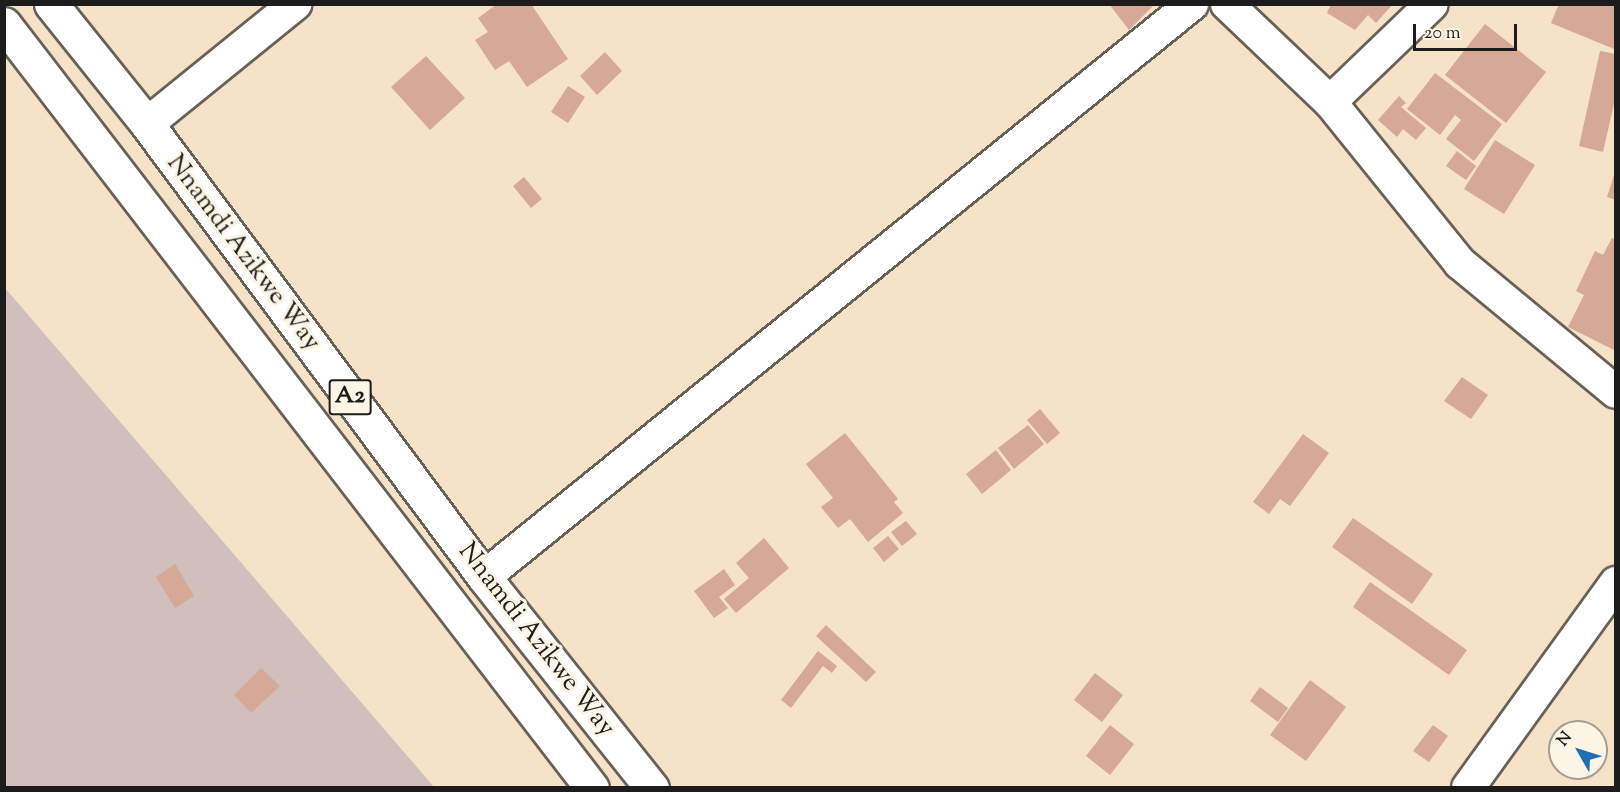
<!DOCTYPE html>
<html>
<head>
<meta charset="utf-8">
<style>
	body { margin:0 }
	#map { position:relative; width:1620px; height:792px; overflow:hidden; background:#f5e2c7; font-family:"Sorts Mill Goudy",serif }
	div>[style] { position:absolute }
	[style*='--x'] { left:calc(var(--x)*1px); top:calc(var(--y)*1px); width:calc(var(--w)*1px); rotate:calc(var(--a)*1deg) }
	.industrial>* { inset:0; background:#d1bfbd }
	.building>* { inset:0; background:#d6a896 }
	.roads { filter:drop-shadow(2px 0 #686158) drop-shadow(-2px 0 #686158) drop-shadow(0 2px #686158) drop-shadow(0 -2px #686158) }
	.minor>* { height:32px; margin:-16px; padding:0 16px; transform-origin:16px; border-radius:16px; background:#fff }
	.trunk>* { height:33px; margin:-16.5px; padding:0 16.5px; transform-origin:16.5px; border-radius:16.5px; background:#fff }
	span { translate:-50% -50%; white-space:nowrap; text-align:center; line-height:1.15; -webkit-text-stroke:6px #fcf5e5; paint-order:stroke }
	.shield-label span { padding:2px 4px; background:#fcf5e5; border:2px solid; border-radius:4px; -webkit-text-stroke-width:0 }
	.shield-label { font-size:24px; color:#1c1c1c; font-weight:700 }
	.street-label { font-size:26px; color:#1c1c1c }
	.frame { position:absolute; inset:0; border:6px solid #1c1c1c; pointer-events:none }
	.north { position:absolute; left:1548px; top:720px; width:60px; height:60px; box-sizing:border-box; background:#fcf5e5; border:2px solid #a29e95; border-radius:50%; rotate:309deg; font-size:16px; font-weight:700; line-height:24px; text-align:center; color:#1c1c1c }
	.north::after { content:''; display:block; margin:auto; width:21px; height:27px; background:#1f6fb2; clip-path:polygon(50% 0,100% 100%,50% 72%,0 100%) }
	.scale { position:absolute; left:1413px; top:24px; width:104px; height:27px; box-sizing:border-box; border:3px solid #1c1c1c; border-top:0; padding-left:8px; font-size:18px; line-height:21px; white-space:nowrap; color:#1c1c1c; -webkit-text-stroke:4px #fcf5e5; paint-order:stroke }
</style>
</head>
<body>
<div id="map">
	<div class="industrial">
		<div style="clip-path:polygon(5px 288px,434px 787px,5px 787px)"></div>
	</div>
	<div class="building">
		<div style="clip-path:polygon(497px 4px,531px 4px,568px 59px,527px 87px,509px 61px,495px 70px,475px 40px,488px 32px,478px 18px)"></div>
		<div style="clip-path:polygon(1109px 4px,1155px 4px,1129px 30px)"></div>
		<div style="clip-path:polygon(1331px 4px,1393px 4px,1376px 23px,1368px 15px,1355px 30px,1327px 13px)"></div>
		<div style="clip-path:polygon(1559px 4px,1616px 4px,1614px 49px,1551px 23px)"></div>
		<div style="clip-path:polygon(1485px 24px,1546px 72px,1506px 123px,1445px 75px)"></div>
		<div style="clip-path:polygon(1600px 51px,1616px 54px,1616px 95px,1603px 152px,1579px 146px)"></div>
		<div style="clip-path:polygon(605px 52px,622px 71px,597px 95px,580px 76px)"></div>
		<div style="clip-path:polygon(426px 56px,465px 98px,430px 130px,391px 87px)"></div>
		<div style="clip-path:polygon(1435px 73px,1502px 124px,1474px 161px,1446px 139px,1461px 120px,1455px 115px,1440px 135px,1407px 109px)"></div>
		<div style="clip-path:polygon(568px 86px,585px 97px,568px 123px,551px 112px)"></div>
		<div style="clip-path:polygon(1399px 96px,1406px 103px,1401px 107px,1426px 128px,1416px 140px,1403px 129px,1397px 137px,1378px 120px)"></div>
		<div style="clip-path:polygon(1495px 140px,1535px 165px,1504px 214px,1464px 189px)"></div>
		<div style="clip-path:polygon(1457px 151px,1476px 166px,1466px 180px,1446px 166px)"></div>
		<div style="clip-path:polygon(1615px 172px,1616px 172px,1616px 200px,1607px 197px)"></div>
		<div style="clip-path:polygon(524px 177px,542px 199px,531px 208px,513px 186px)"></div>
		<div style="clip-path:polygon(1612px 238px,1616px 240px,1616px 351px,1568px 327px,1584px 295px,1576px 291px,1595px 251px,1603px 255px)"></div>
		<div style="clip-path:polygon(1462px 377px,1488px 395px,1471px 419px,1444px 401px)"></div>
		<div style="clip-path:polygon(1040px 409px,1060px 433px,1047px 444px,1027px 420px)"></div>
		<div style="clip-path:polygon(1028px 425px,1044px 444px,1014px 469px,998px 448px)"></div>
		<div style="clip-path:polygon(845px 433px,898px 499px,894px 502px,903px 513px,868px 542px,850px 519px,838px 528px,821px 507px,833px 498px,806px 464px)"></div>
		<div style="clip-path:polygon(1303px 434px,1329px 453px,1290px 506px,1280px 499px,1269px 514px,1253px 502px)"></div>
		<div style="clip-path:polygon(996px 450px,1011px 470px,982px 494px,966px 474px)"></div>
		<div style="clip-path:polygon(1353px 518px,1433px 574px,1412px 604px,1332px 547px)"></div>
		<div style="clip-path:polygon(906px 521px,917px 534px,902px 546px,891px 532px)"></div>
		<div style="clip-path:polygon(888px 536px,899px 549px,884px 562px,873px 548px)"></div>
		<div style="clip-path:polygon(764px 538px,789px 568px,736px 613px,724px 599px,749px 578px,736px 563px)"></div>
		<div style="clip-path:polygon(175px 564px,194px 596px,175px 608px,156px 577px)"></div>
		<div style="clip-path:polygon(724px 569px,735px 585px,719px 597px,728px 608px,714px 618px,694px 591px)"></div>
		<div style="clip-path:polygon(1370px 582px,1467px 650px,1449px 675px,1353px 607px)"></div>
		<div style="clip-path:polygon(826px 625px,876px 672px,866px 682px,816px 636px)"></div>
		<div style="clip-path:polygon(818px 651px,837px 666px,832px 673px,823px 666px,791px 708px,781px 700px)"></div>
		<div style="clip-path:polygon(261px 668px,280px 686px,251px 713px,234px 695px)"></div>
		<div style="clip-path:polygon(1095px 673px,1123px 695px,1102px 722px,1074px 700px)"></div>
		<div style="clip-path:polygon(1310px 680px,1346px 707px,1306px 761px,1270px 735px)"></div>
		<div style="clip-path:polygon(1260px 687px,1288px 708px,1278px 722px,1250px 701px)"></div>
		<div style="clip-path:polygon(1110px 725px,1134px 744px,1110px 775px,1086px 756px)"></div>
		<div style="clip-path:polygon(1433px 725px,1448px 736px,1429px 762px,1413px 751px)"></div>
	</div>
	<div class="roads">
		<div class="minor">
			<div style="--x:1227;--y:4;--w:142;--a:43.6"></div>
			<div style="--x:1330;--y:102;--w:141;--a:-43.9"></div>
			<div style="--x:1330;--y:102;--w:207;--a:51.1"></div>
			<div style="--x:1460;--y:263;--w:202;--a:39.6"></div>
			<div style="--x:147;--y:124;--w:191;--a:-39"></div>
			<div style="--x:484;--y:577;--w:911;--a:-38.98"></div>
			<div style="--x:1468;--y:788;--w:253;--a:-54.2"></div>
		</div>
		<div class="trunk">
			<div style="--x:51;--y:4;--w:154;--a:51.3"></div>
			<div style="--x:147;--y:124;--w:565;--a:53.35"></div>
			<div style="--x:484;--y:577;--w:270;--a:51.5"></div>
			<div style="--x:4;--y:24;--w:964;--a:52.42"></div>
		</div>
	</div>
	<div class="shield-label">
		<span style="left:350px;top:397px">A2</span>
	</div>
	<div class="street-label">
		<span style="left:243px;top:253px;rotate:53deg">Nnamdi Azikwe Way</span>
		<span style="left:536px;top:640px;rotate:52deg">Nnamdi Azikwe Way</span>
	</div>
	<div class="frame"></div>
	<div class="north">N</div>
	<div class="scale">20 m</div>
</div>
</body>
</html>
